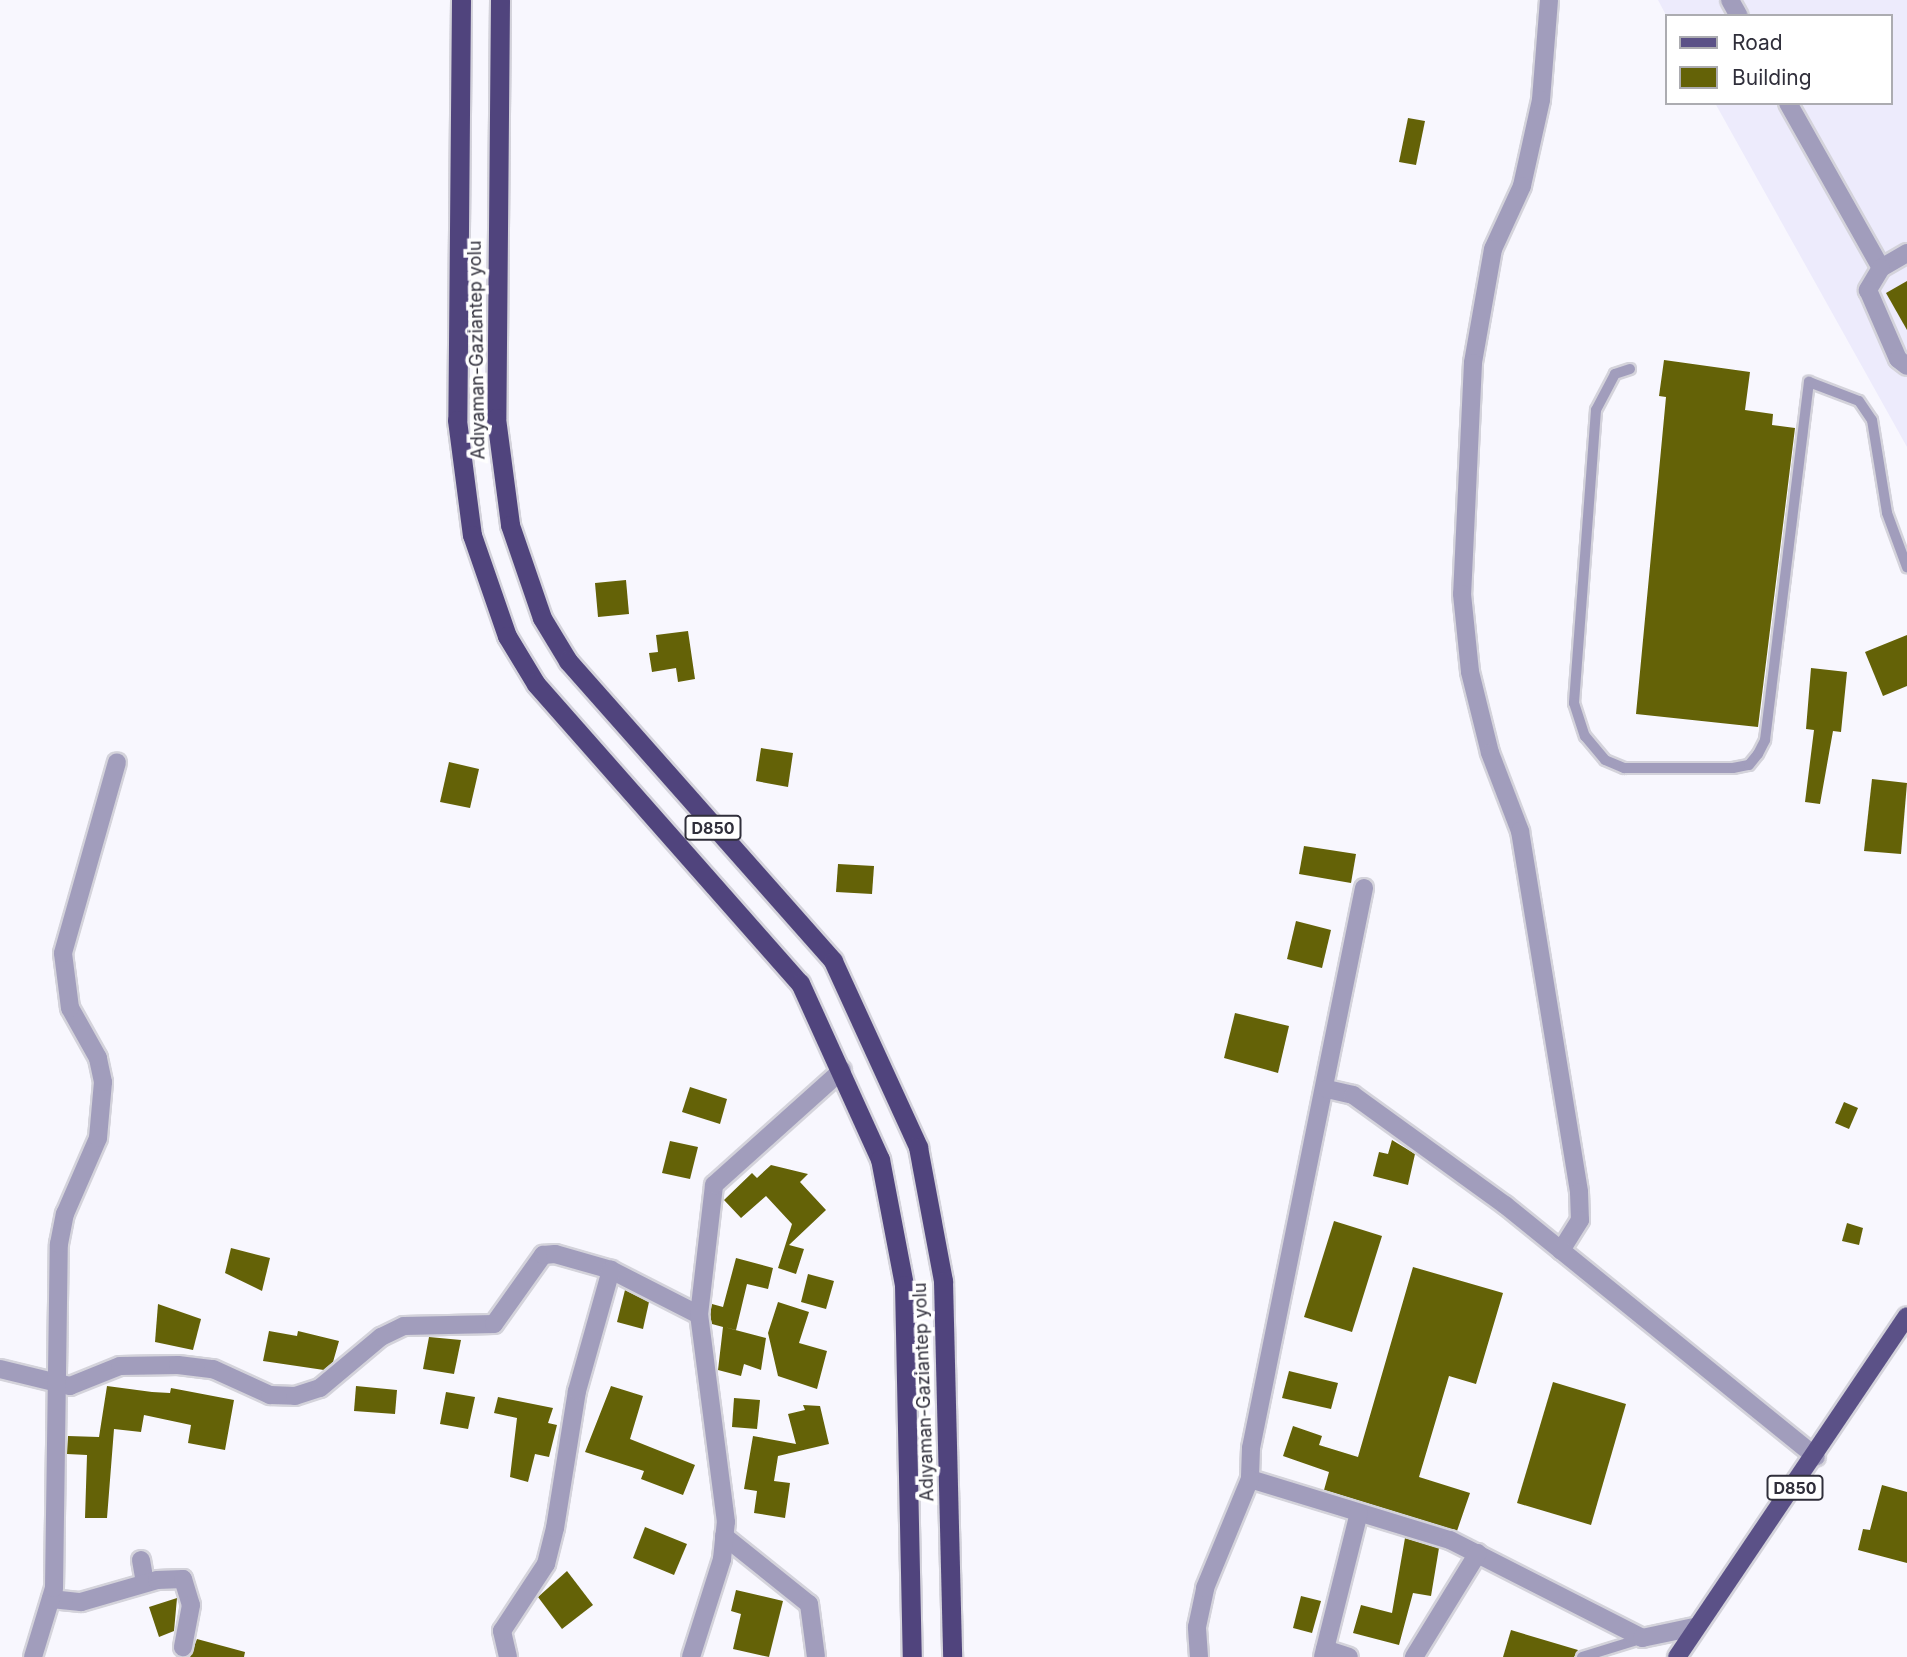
<!DOCTYPE html>
<html>
<head>
<meta charset="utf-8">
<style>
	body { margin:0 }
	#map { position:relative; width:1907px; height:1657px; overflow:hidden; background:#f8f7fe; font-family:Inter,sans-serif }
	div>[style] { position:absolute }
	[style*='--x'] { left:calc(var(--x)*1px); top:calc(var(--y)*1px); width:calc(var(--w)*1px); rotate:calc(var(--a)*1deg) }
	.built>* { inset:0; background:#edebfc }
	.building>* { inset:0; background:#646207 }
	.roads { filter:drop-shadow(2px 0 #d4d3db) drop-shadow(-2px 0 #d4d3db) drop-shadow(0 2px #d4d3db) drop-shadow(0 -2px #d4d3db) }
	.service>* { height:10px; margin:-5px; padding:0 5px; transform-origin:5px; border-radius:5px; background:#a19dbc }
	.minor>* { height:18px; margin:-9px; padding:0 9px; transform-origin:9px; border-radius:9px; background:#a19dbc }
	.tertiary>* { height:18px; margin:-9px; padding:0 9px; transform-origin:9px; border-radius:9px; background:#a19dbc }
	.primary>* { height:18px; margin:-9px; padding:0 9px; transform-origin:9px; border-radius:9px; background:#5b5187 }
	.trunk>* { height:19px; margin:-9.5px; padding:0 9.5px; transform-origin:9.5px; border-radius:9.5px; background:#50447d }
	span { translate:-50% -50%; white-space:nowrap; text-align:center; line-height:1.15; -webkit-text-stroke:7px #fff; paint-order:stroke }
	.shield-label span { padding:2px 5px; background:#fff; border:2px solid; border-radius:5px; -webkit-text-stroke-width:0 }
	.shield-label { font-size:16px; color:#302f3b; font-weight:700 }
	.street-label { font-size:18px; color:#302f3b }
	.legend { position:absolute; left:1665px; top:14px; width:228px; height:91px; box-sizing:border-box; background:#fff; border:2px solid #acacb1; margin:0; padding:9px 12px; list-style:none; font-size:21px; color:#302f3b }
	.legend li { display:flex; align-items:center; gap:14px; height:35px }
	.legend b { width:35px; border:2px solid #acacb1 }
</style>
</head>
<body>
<div id="map">
	<div class="built">
		<div style="clip-path:polygon(1658px 0,1907px 0,1907px 447px,1715px 103px,1891px 103px,1891px 16px,1667px 17px)"></div>
	</div>
	<div class="building">
		<div style="clip-path:polygon(1408px 118px,1425px 121px,1416px 165px,1399px 162px)"></div>
		<div style="clip-path:polygon(1907px 281px,1907px 330px,1886px 293px)"></div>
		<div style="clip-path:polygon(1664px 360px,1750px 372px,1745px 410px,1773px 414px,1772px 425px,1795px 428px,1758px 727px,1636px 714px,1666px 397px,1659px 396px)"></div>
		<div style="clip-path:polygon(626px 580px,629px 614px,598px 617px,595px 583px)"></div>
		<div style="clip-path:polygon(688px 631px,695px 679px,678px 682px,676px 668px,652px 672px,649px 653px,658px 652px,656px 635px)"></div>
		<div style="clip-path:polygon(1907px 635px,1907px 686px,1883px 696px,1865px 652px)"></div>
		<div style="clip-path:polygon(1811px 668px,1847px 672px,1841px 732px,1833px 731px,1820px 804px,1805px 802px,1814px 730px,1806px 729px)"></div>
		<div style="clip-path:polygon(761px 748px,793px 753px,788px 787px,756px 781px)"></div>
		<div style="clip-path:polygon(449px 762px,479px 769px,470px 808px,440px 802px)"></div>
		<div style="clip-path:polygon(1872px 779px,1907px 783px,1901px 854px,1864px 851px)"></div>
		<div style="clip-path:polygon(1304px 846px,1356px 854px,1351px 883px,1299px 874px)"></div>
		<div style="clip-path:polygon(838px 864px,874px 866px,872px 894px,836px 892px)"></div>
		<div style="clip-path:polygon(1296px 921px,1331px 930px,1322px 968px,1287px 959px)"></div>
		<div style="clip-path:polygon(1235px 1013px,1289px 1026px,1278px 1073px,1224px 1058px)"></div>
		<div style="clip-path:polygon(690px 1087px,727px 1099px,720px 1124px,682px 1112px)"></div>
		<div style="clip-path:polygon(1844px 1102px,1858px 1108px,1849px 1129px,1835px 1123px)"></div>
		<div style="clip-path:polygon(1392px 1140px,1415px 1154px,1408px 1185px,1373px 1176px,1379px 1152px,1388px 1154px)"></div>
		<div style="clip-path:polygon(670px 1141px,698px 1147px,690px 1179px,662px 1173px)"></div>
		<div style="clip-path:polygon(771px 1165px,808px 1174px,800px 1182px,826px 1210px,789px 1245px,804px 1249px,796px 1274px,778px 1268px,792px 1224px,766px 1196px,741px 1218px,724px 1200px,752px 1173px,757px 1178px)"></div>
		<div style="clip-path:polygon(1334px 1221px,1382px 1236px,1352px 1332px,1304px 1317px)"></div>
		<div style="clip-path:polygon(1847px 1223px,1863px 1228px,1859px 1245px,1842px 1241px)"></div>
		<div style="clip-path:polygon(231px 1248px,270px 1258px,262px 1291px,225px 1273px)"></div>
		<div style="clip-path:polygon(736px 1258px,773px 1268px,768px 1289px,747px 1284px,736px 1330px,724px 1327px,766px 1338px,761px 1370px,744px 1364px,741px 1376px,718px 1370px,723px 1327px,712px 1324px,710px 1315px,712px 1304px,723px 1307px)"></div>
		<div style="clip-path:polygon(1413px 1267px,1503px 1293px,1476px 1384px,1449px 1376px,1419px 1477px,1470px 1493px,1457px 1531px,1324px 1490px,1329px 1472px,1283px 1456px,1293px 1426px,1322px 1436px,1319px 1445px,1358px 1457px)"></div>
		<div style="clip-path:polygon(808px 1274px,834px 1281px,826px 1309px,801px 1302px)"></div>
		<div style="clip-path:polygon(625px 1290px,649px 1302px,643px 1329px,617px 1322px)"></div>
		<div style="clip-path:polygon(778px 1302px,809px 1312px,799px 1343px,827px 1351px,817px 1389px,778px 1376px,768px 1333px)"></div>
		<div style="clip-path:polygon(158px 1304px,201px 1319px,193px 1350px,155px 1342px)"></div>
		<div style="clip-path:polygon(269px 1331px,297px 1336px,298px 1331px,339px 1341px,333px 1362px,324px 1370px,263px 1361px)"></div>
		<div style="clip-path:polygon(429px 1337px,461px 1340px,454px 1374px,423px 1369px)"></div>
		<div style="clip-path:polygon(1289px 1371px,1338px 1383px,1331px 1409px,1282px 1398px)"></div>
		<div style="clip-path:polygon(1553px 1382px,1626px 1404px,1591px 1525px,1517px 1503px)"></div>
		<div style="clip-path:polygon(107px 1386px,152px 1392px,170px 1393px,171px 1388px,234px 1400px,225px 1450px,188px 1443px,191px 1425px,144px 1415px,141px 1432px,114px 1429px,107px 1518px,85px 1518px,87px 1455px,67px 1454px,68px 1436px,99px 1437px)"></div>
		<div style="clip-path:polygon(356px 1386px,397px 1390px,395px 1414px,354px 1411px)"></div>
		<div style="clip-path:polygon(611px 1386px,643px 1396px,630px 1439px,695px 1465px,683px 1495px,641px 1479px,644px 1471px,585px 1452px)"></div>
		<div style="clip-path:polygon(446px 1392px,475px 1397px,468px 1429px,440px 1424px)"></div>
		<div style="clip-path:polygon(498px 1397px,553px 1408px,548px 1423px,557px 1425px,549px 1457px,535px 1454px,528px 1482px,510px 1477px,517px 1418px,494px 1413px)"></div>
		<div style="clip-path:polygon(734px 1398px,760px 1400px,757px 1429px,732px 1427px)"></div>
		<div style="clip-path:polygon(803px 1405px,820px 1406px,829px 1444px,778px 1456px,774px 1481px,790px 1483px,785px 1518px,754px 1513px,757px 1491px,744px 1489px,753px 1436px,796px 1444px,788px 1414px,805px 1410px)"></div>
		<div style="clip-path:polygon(1882px 1485px,1907px 1492px,1907px 1563px,1858px 1550px,1863px 1529px,1870px 1530px)"></div>
		<div style="clip-path:polygon(645px 1527px,687px 1544px,674px 1575px,633px 1558px)"></div>
		<div style="clip-path:polygon(1405px 1538px,1439px 1548px,1431px 1596px,1413px 1593px,1399px 1645px,1353px 1633px,1361px 1605px,1392px 1613px)"></div>
		<div style="clip-path:polygon(567px 1571px,593px 1605px,562px 1629px,538px 1597px)"></div>
		<div style="clip-path:polygon(736px 1590px,783px 1601px,769px 1657px,733px 1649px,741px 1614px,731px 1611px)"></div>
		<div style="clip-path:polygon(1301px 1596px,1321px 1601px,1312px 1633px,1293px 1628px)"></div>
		<div style="clip-path:polygon(177px 1598px,174px 1631px,159px 1637px,149px 1607px)"></div>
		<div style="clip-path:polygon(1511px 1630px,1578px 1650px,1574px 1657px,1503px 1657px)"></div>
		<div style="clip-path:polygon(197px 1639px,245px 1652px,244px 1657px,190px 1657px)"></div>
	</div>
	<div class="roads">
		<div class="service">
			<div style="--x:1630;--y:369;--w:16;--a:162"></div>
			<div style="--x:1615;--y:374;--w:41;--a:117.8"></div>
			<div style="--x:1596;--y:410;--w:294;--a:94.3"></div>
			<div style="--x:1574;--y:703;--w:35;--a:72"></div>
			<div style="--x:1585;--y:736;--w:31;--a:50"></div>
			<div style="--x:1605;--y:760;--w:21;--a:23"></div>
			<div style="--x:1624;--y:768;--w:109;--a:0"></div>
			<div style="--x:1733;--y:768;--w:16;--a:-11"></div>
			<div style="--x:1749;--y:765;--w:14;--a:-51"></div>
			<div style="--x:1758;--y:754;--w:16;--a:-63"></div>
			<div style="--x:1765;--y:740;--w:361;--a:-83"></div>
			<div style="--x:1809;--y:382;--w:53;--a:20.8"></div>
			<div style="--x:1859;--y:401;--w:23;--a:56"></div>
			<div style="--x:1872;--y:420;--w:94;--a:80.8"></div>
			<div style="--x:1887;--y:513;--w:58;--a:69.7"></div>
			<div style="--x:1582;--y:1657;--w:61;--a:-17.2"></div>
		</div>
		<div class="minor">
			<div style="--x:1549;--y:0;--w:100;--a:94.6"></div>
			<div style="--x:1541;--y:100;--w:88;--a:102.5"></div>
			<div style="--x:1522;--y:186;--w:69;--a:114.7"></div>
			<div style="--x:1493;--y:249;--w:116;--a:100"></div>
			<div style="--x:1473;--y:363;--w:231;--a:92.7"></div>
			<div style="--x:1462;--y:594;--w:78;--a:84.1"></div>
			<div style="--x:1470;--y:672;--w:83;--a:76.1"></div>
			<div style="--x:1490;--y:753;--w:84;--a:69"></div>
			<div style="--x:1520;--y:831;--w:366;--a:80.7"></div>
			<div style="--x:1579;--y:1192;--w:28;--a:88"></div>
			<div style="--x:1580;--y:1220;--w:36;--a:122"></div>
			<div style="--x:1730;--y:0;--w:18;--a:61"></div>
			<div style="--x:1788;--y:103;--w:189;--a:60.6"></div>
			<div style="--x:1907;--y:253;--w:30;--a:150"></div>
			<div style="--x:1881;--y:268;--w:26;--a:121"></div>
			<div style="--x:1868;--y:290;--w:75;--a:66.5"></div>
			<div style="--x:1898;--y:359;--w:11;--a:38"></div>
			<div style="--x:1364;--y:888;--w:571;--a:101.41"></div>
			<div style="--x:1251;--y:1448;--w:31;--a:92"></div>
			<div style="--x:1250;--y:1479;--w:209;--a:17"></div>
			<div style="--x:1450;--y:1540;--w:216;--a:27"></div>
			<div style="--x:1642;--y:1638;--w:53;--a:-11.9"></div>
			<div style="--x:1327;--y:1089;--w:27;--a:13"></div>
			<div style="--x:1353;--y:1095;--w:188;--a:35.9"></div>
			<div style="--x:1505;--y:1205;--w:400;--a:39"></div>
			<div style="--x:0;--y:1369;--w:72;--a:13.7"></div>
			<div style="--x:70;--y:1386;--w:54;--a:-21.8"></div>
			<div style="--x:120;--y:1366;--w:58;--a:-1"></div>
			<div style="--x:178;--y:1365;--w:35;--a:7"></div>
			<div style="--x:213;--y:1369;--w:63;--a:24.5"></div>
			<div style="--x:270;--y:1395;--w:25;--a:2"></div>
			<div style="--x:295;--y:1396;--w:26;--a:-18"></div>
			<div style="--x:320;--y:1388;--w:80;--a:-39.9"></div>
			<div style="--x:381;--y:1337;--w:25;--a:-26"></div>
			<div style="--x:404;--y:1326;--w:90;--a:-1.3"></div>
			<div style="--x:494;--y:1324;--w:85;--a:-54.6"></div>
			<div style="--x:543;--y:1255;--w:12;--a:-5"></div>
			<div style="--x:555;--y:1254;--w:58;--a:15.9"></div>
			<div style="--x:611;--y:1270;--w:99;--a:27.1"></div>
			<div style="--x:724;--y:1536;--w:109;--a:38.7"></div>
			<div style="--x:809;--y:1604;--w:53;--a:82.5"></div>
			<div style="--x:141;--y:1560;--w:23;--a:80"></div>
			<div style="--x:51;--y:1599;--w:30;--a:6"></div>
			<div style="--x:81;--y:1602;--w:79;--a:-16.1"></div>
			<div style="--x:157;--y:1580;--w:26;--a:-2"></div>
			<div style="--x:183;--y:1579;--w:27;--a:73"></div>
			<div style="--x:191;--y:1605;--w:43;--a:100.8"></div>
			<div style="--x:1325;--y:1649;--w:25;--a:18"></div>
			<div style="--x:33;--y:1657;--w:72;--a:-73.1"></div>
			<div style="--x:54;--y:1588;--w:344;--a:-89.2"></div>
			<div style="--x:59;--y:1244;--w:31;--a:-79"></div>
			<div style="--x:65;--y:1214;--w:83;--a:-66.5"></div>
			<div style="--x:98;--y:1138;--w:56;--a:-84.9"></div>
			<div style="--x:103;--y:1082;--w:25;--a:-102"></div>
			<div style="--x:98;--y:1058;--w:57;--a:-119.2"></div>
			<div style="--x:70;--y:1008;--w:55;--a:-97.3"></div>
			<div style="--x:63;--y:953;--w:198;--a:-74.2"></div>
			<div style="--x:508;--y:1657;--w:27;--a:-103"></div>
			<div style="--x:502;--y:1631;--w:80;--a:-56.7"></div>
			<div style="--x:546;--y:1564;--w:37;--a:-76"></div>
			<div style="--x:555;--y:1528;--w:139;--a:-80.9"></div>
			<div style="--x:577;--y:1391;--w:126;--a:-74.3"></div>
			<div style="--x:1199;--y:1657;--w:30;--a:-94"></div>
			<div style="--x:1197;--y:1627;--w:40;--a:-78"></div>
			<div style="--x:1205;--y:1588;--w:118;--a:-67.6"></div>
			<div style="--x:1323;--y:1657;--w:148;--a:-76"></div>
			<div style="--x:1414;--y:1657;--w:122;--a:-58.4"></div>
		</div>
		<div class="tertiary">
			<div style="--x:691;--y:1657;--w:103;--a:-72.4"></div>
			<div style="--x:722;--y:1559;--w:37;--a:-84"></div>
			<div style="--x:726;--y:1522;--w:209;--a:-97.4"></div>
			<div style="--x:699;--y:1315;--w:131;--a:-83.4"></div>
			<div style="--x:714;--y:1185;--w:172;--a:-41.9"></div>
		</div>
		<div class="primary">
			<div style="--x:1677;--y:1657;--w:411;--a:-56"></div>
		</div>
		<div class="trunk">
			<div style="--x:461;--y:0;--w:420;--a:90.5"></div>
			<div style="--x:457;--y:420;--w:116;--a:82.6"></div>
			<div style="--x:472;--y:535;--w:107;--a:70.9"></div>
			<div style="--x:507;--y:636;--w:56;--a:58.9"></div>
			<div style="--x:536;--y:684;--w:399;--a:48.6"></div>
			<div style="--x:800;--y:983;--w:193;--a:65.6"></div>
			<div style="--x:880;--y:1159;--w:128;--a:79.2"></div>
			<div style="--x:904;--y:1285;--w:372;--a:88.8"></div>
			<div style="--x:500;--y:0;--w:418;--a:90.5"></div>
			<div style="--x:496;--y:418;--w:108;--a:82.5"></div>
			<div style="--x:510;--y:525;--w:98;--a:71"></div>
			<div style="--x:542;--y:618;--w:50;--a:58.8"></div>
			<div style="--x:568;--y:661;--w:400;--a:48.5"></div>
			<div style="--x:833;--y:961;--w:205;--a:65.4"></div>
			<div style="--x:918;--y:1147;--w:136;--a:79.4"></div>
			<div style="--x:943;--y:1281;--w:376;--a:88.6"></div>
		</div>
	</div>
	<div class="shield-label">
		<span style="left:713px;top:828px">D850</span>
		<span style="left:1795px;top:1488px">D850</span>
	</div>
	<div class="street-label">
		<span style="left:477px;top:350px;rotate:-91deg">Adıyaman-Gaziantep yolu</span>
		<span style="left:924px;top:1392px;rotate:-92deg">Adıyaman-Gaziantep yolu</span>
	</div>
	<ul class="legend">
	<li><b style="height:9px;background:#5b5187"></b>Road</li>
	<li><b style="height:19px;background:#646207"></b>Building</li>
	</ul>
</div>
</body>
</html>
